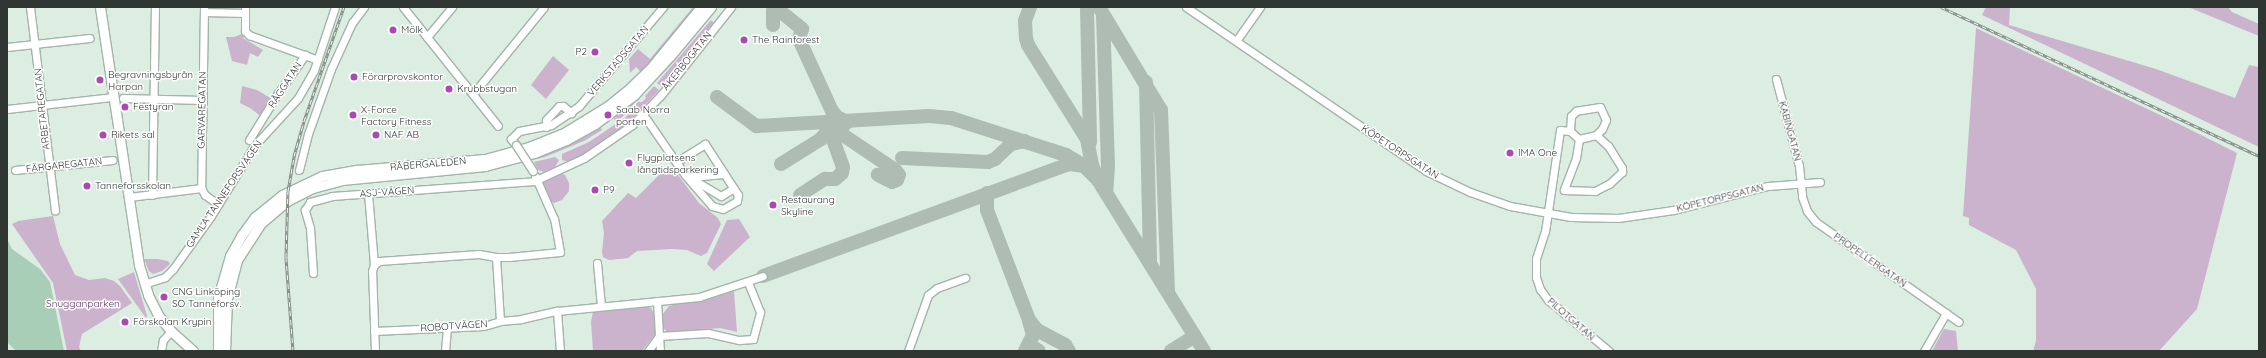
<!DOCTYPE html>
<html>
<head>
<meta charset="utf-8">
<style>
	body { margin:0 }
	#map { position:relative; width:2266px; height:358px; overflow:hidden; background:#dcede2; font-family:Quicksand,sans-serif }
	div>[style] { position:absolute }
	[style*='--x'] { left:calc(var(--x)*1px); top:calc(var(--y)*1px); width:calc(var(--w)*1px); rotate:calc(var(--a)*1deg) }
	.green>* { inset:0; background:#ccb3cd }
	.water>* { inset:0; background:#a8ceb7 }
	.taxiway>* { height:14px; margin:-7px; padding:0 7px; transform-origin:7px; border-radius:7px; background:#aebcb4 }
	.roads { filter:drop-shadow(1px 0 #a3b4aa) drop-shadow(-1px 0 #a3b4aa) drop-shadow(0 1px #a3b4aa) drop-shadow(0 -1px #a3b4aa) }
	.minor>* { height:7px; margin:-3.5px; padding:0 3.5px; transform-origin:3.5px; border-radius:3.5px; background:#fff }
	.major>* { height:9px; margin:-4.5px; padding:0 4.5px; transform-origin:4.5px; border-radius:4.5px; background:#fff }
	.rail>* { height:3px; margin-top:-1.5px; transform-origin:0; background:repeating-linear-gradient(90deg,#fff 0 4.5px,#818c85 0 9px); box-sizing:border-box; border-block:1px solid #818c85 }
	.bridges { filter:drop-shadow(1px 0 #a3b4aa) drop-shadow(-1px 0 #a3b4aa) drop-shadow(0 1px #a3b4aa) drop-shadow(0 -1px #a3b4aa) }
	.minor-bridge>* { height:7px; margin:-3.5px; padding:0 3.5px; transform-origin:3.5px; border-radius:3.5px; background:#fff }
	.dots>* { width:11px; height:11px; translate:-50% -50%; box-sizing:border-box; border:2px solid #fff; border-radius:50% }
	span { translate:-50% -50%; white-space:nowrap; text-align:center; line-height:1.15; -webkit-text-stroke:3px #fff; paint-order:stroke }
	.poi-label { font-size:10px; color:#303632 }
	.left { translate:0 -50%; text-align:left }
	.right { translate:-100% -50%; text-align:right }
	.street-label { font-size:10px; color:#303632 }
	.park-label { font-size:10px; color:#5d375f }
	.frame { position:absolute; inset:0; border:8px solid #303632; pointer-events:none }
</style>
</head>
<body>
<div id="map">
	<div class="green">
		<div style="clip-path:polygon(693px 7px,697px 7px,641px 72px,636px 67px,630px 73px,629px 59px,638px 49px,650px 59px)"></div>
		<div style="clip-path:polygon(715px 7px,718px 7px,670px 66px,636px 100px,628px 112px,616px 122px,614px 119px,674px 57px)"></div>
		<div style="clip-path:polygon(1986px 7px,2010px 7px,2009px 25px,2156px 69px,2235px 98px,2249px 65px,2259px 67px,2259px 147px,1982px 15px)"></div>
		<div style="clip-path:polygon(2188px 7px,2228px 7px,2232px 12px,2259px 24px,2259px 36px)"></div>
		<div style="clip-path:polygon(711px 20px,714px 23px,661px 86px,657px 83px)"></div>
		<div style="clip-path:polygon(1976px 28px,2175px 122px,2237px 153px,2197px 309px,2159px 351px,2033px 351px,2036px 341px,2036px 289px,2016px 250px,1969px 225px,1969px 218px,1963px 216px)"></div>
		<div style="clip-path:polygon(242px 34px,245px 35px,243px 38px,263px 50px,258px 57px,250px 53px,247px 65px,232px 61px,226px 37px,234px 37px)"></div>
		<div style="clip-path:polygon(553px 56px,569px 70px,546px 99px,531px 85px)"></div>
		<div style="clip-path:polygon(242px 86px,257px 90px,272px 99px,262px 117px,250px 108px,240px 103px)"></div>
		<div style="clip-path:polygon(654px 86px,659px 90px,630px 121px,617px 132px,581px 156px,569px 162px,562px 160px,562px 154px,589px 142px,626px 117px,638px 102px,642px 102px,646px 98px,645px 96px)"></div>
		<div style="clip-path:polygon(600px 127px,602px 130px,584px 141px,545px 157px,532px 160px,531px 158px)"></div>
		<div style="clip-path:polygon(555px 157px,559px 160px,555px 167px,544px 172px,538px 170px,534px 162px)"></div>
		<div style="clip-path:polygon(666px 168px,675px 171px,699px 203px,718px 218px,721px 224px,707px 253px,701px 256px,687px 250px,672px 249px,637px 251px,628px 258px,609px 260px,603px 257px,602px 252px,604px 233px,602px 221px,628px 193px,636px 198px)"></div>
		<div style="clip-path:polygon(558px 173px,565px 175px,569px 183px,569px 191px,562px 200px,554px 203px,550px 201px,543px 183px,546px 179px)"></div>
		<div style="clip-path:polygon(53px 216px,60px 244px,75px 275px,89px 280px,105px 278px,114px 281px,120px 286px,132px 303px,82px 334px,79px 347px,81px 351px,67px 351px,53px 283px,12px 224px,18px 221px)"></div>
		<div style="clip-path:polygon(739px 219px,750px 237px,714px 271px,707px 264px,727px 220px)"></div>
		<div style="clip-path:polygon(144px 259px,158px 259px,168px 261px,170px 264px,162px 271px,153px 274px,149px 271px)"></div>
		<div style="clip-path:polygon(134px 272px,147px 316px,146px 318px,118px 279px)"></div>
		<div style="clip-path:polygon(734px 291px,737px 332px,720px 328px,669px 333px,663px 328px,662px 315px,669px 306px)"></div>
		<div style="clip-path:polygon(646px 305px,651px 308px,655px 316px,656px 333px,642px 351px,593px 351px,591px 322px,593px 312px)"></div>
		<div style="clip-path:polygon(1944px 329px,1956px 331px,1958px 351px,1932px 351px)"></div>
	</div>
	<div class="water">
		<div style="clip-path:polygon(7px 239px,12px 249px,40px 269px,50px 282px,64px 351px,16px 351px,7px 342px)"></div>
	</div>
	<div class="taxiway">
		<div style="--x:775;--y:7;--w:35;--a:39"></div>
		<div style="--x:802;--y:29;--w:10;--a:107"></div>
		<div style="--x:799;--y:39;--w:79;--a:65.4"></div>
		<div style="--x:832;--y:111;--w:8;--a:50"></div>
		<div style="--x:837;--y:117;--w:9;--a:27"></div>
		<div style="--x:1030;--y:7;--w:15;--a:110"></div>
		<div style="--x:1025;--y:21;--w:17;--a:87"></div>
		<div style="--x:1026;--y:38;--w:7;--a:74"></div>
		<div style="--x:1028;--y:45;--w:111;--a:57.9"></div>
		<div style="--x:1087;--y:139;--w:26;--a:79"></div>
		<div style="--x:1092;--y:165;--w:16;--a:68"></div>
		<div style="--x:1098;--y:180;--w:201;--a:58.2"></div>
		<div style="--x:1087;--y:7;--w:135;--a:88.7"></div>
		<div style="--x:1099;--y:7;--w:120;--a:59"></div>
		<div style="--x:1161;--y:110;--w:182;--a:87.8"></div>
		<div style="--x:1103;--y:15;--w:151;--a:88.1"></div>
		<div style="--x:1108;--y:166;--w:26;--a:94"></div>
		<div style="--x:773;--y:25;--w:14;--a:-90"></div>
		<div style="--x:773;--y:11;--w:4;--a:-45"></div>
		<div style="--x:1146;--y:82;--w:181;--a:88.7"></div>
		<div style="--x:717;--y:97;--w:49;--a:36.6"></div>
		<div style="--x:756;--y:126;--w:173;--a:-3.3"></div>
		<div style="--x:929;--y:116;--w:22;--a:5"></div>
		<div style="--x:951;--y:118;--w:121;--a:17.8"></div>
		<div style="--x:1066;--y:155;--w:20;--a:30"></div>
		<div style="--x:1083;--y:165;--w:21;--a:45"></div>
		<div style="--x:848;--y:121;--w:10;--a:135"></div>
		<div style="--x:841;--y:128;--w:7;--a:74"></div>
		<div style="--x:843;--y:135;--w:63;--a:33.9"></div>
		<div style="--x:895;--y:170;--w:6;--a:51"></div>
		<div style="--x:899;--y:175;--w:5;--a:112"></div>
		<div style="--x:897;--y:180;--w:5;--a:158"></div>
		<div style="--x:892;--y:182;--w:16;--a:-153"></div>
		<div style="--x:902;--y:158;--w:86;--a:2.7"></div>
		<div style="--x:988;--y:162;--w:8;--a:-23"></div>
		<div style="--x:995;--y:159;--w:22;--a:-43"></div>
		<div style="--x:1011;--y:144;--w:14;--a:-12"></div>
		<div style="--x:781;--y:164;--w:47;--a:-32"></div>
		<div style="--x:821;--y:139;--w:21;--a:-51"></div>
		<div style="--x:987;--y:193;--w:17;--a:90"></div>
		<div style="--x:987;--y:210;--w:118;--a:69.1"></div>
		<div style="--x:1029;--y:320;--w:13;--a:51"></div>
		<div style="--x:1037;--y:330;--w:32;--a:28"></div>
		<div style="--x:1065;--y:345;--w:7;--a:56"></div>
		<div style="--x:800;--y:195;--w:30;--a:-33"></div>
		<div style="--x:825;--y:179;--w:10;--a:0"></div>
		<div style="--x:835;--y:179;--w:9;--a:-41"></div>
		<div style="--x:842;--y:173;--w:6;--a:-81"></div>
		<div style="--x:843;--y:167;--w:37;--a:-110"></div>
		<div style="--x:830;--y:132;--w:6;--a:-81"></div>
		<div style="--x:763;--y:276;--w:326;--a:-20.1"></div>
		<div style="--x:1069;--y:164;--w:16;--a:7"></div>
		<div style="--x:1030;--y:341;--w:5;--a:79"></div>
		<div style="--x:1031;--y:346;--w:9;--a:32"></div>
		<div style="--x:1025;--y:351;--w:18;--a:-63"></div>
		<div style="--x:1033;--y:335;--w:15;--a:-106"></div>
		<div style="--x:1171;--y:351;--w:28;--a:-32"></div>
	</div>
	<div class="roads">
		<div class="minor">
			<div style="--x:30;--y:7;--w:205;--a:83"></div>
			<div style="--x:204;--y:7;--w:181;--a:90.9"></div>
			<div style="--x:201;--y:188;--w:8;--a:60"></div>
			<div style="--x:205;--y:195;--w:16;--a:35"></div>
			<div style="--x:245;--y:7;--w:24;--a:90"></div>
			<div style="--x:245;--y:31;--w:6;--a:45"></div>
			<div style="--x:249;--y:35;--w:73;--a:19.9"></div>
			<div style="--x:403;--y:7;--w:152;--a:51.4"></div>
			<div style="--x:1186;--y:7;--w:291;--a:34.3"></div>
			<div style="--x:1426;--y:171;--w:49;--a:25.5"></div>
			<div style="--x:1470;--y:192;--w:42;--a:19.3"></div>
			<div style="--x:1510;--y:206;--w:62;--a:10.2"></div>
			<div style="--x:1571;--y:217;--w:47;--a:1.2"></div>
			<div style="--x:1618;--y:218;--w:56;--a:-8.3"></div>
			<div style="--x:1673;--y:210;--w:98;--a:-14.2"></div>
			<div style="--x:1768;--y:186;--w:52;--a:-4.4"></div>
			<div style="--x:204;--y:12;--w:41;--a:1.4"></div>
			<div style="--x:427;--y:37;--w:39;--a:-50"></div>
			<div style="--x:1236;--y:41;--w:42;--a:-54.8"></div>
			<div style="--x:7;--y:47;--w:83;--a:-6.2"></div>
			<div style="--x:1776;--y:79;--w:90;--a:75.2"></div>
			<div style="--x:1799;--y:166;--w:31;--a:84"></div>
			<div style="--x:1802;--y:197;--w:15;--a:70"></div>
			<div style="--x:1807;--y:211;--w:14;--a:51"></div>
			<div style="--x:1816;--y:222;--w:174;--a:35"></div>
			<div style="--x:473;--y:94;--w:112;--a:-50.8"></div>
			<div style="--x:123;--y:98;--w:80;--a:1.4"></div>
			<div style="--x:7;--y:109;--w:107;--a:-6.5"></div>
			<div style="--x:643;--y:115;--w:6;--a:51"></div>
			<div style="--x:647;--y:120;--w:51;--a:55.4"></div>
			<div style="--x:676;--y:162;--w:16;--a:55"></div>
			<div style="--x:685;--y:175;--w:41;--a:48.9"></div>
			<div style="--x:712;--y:206;--w:11;--a:15"></div>
			<div style="--x:723;--y:209;--w:16;--a:-30"></div>
			<div style="--x:737;--y:201;--w:6;--a:-81"></div>
			<div style="--x:738;--y:195;--w:61;--a:-122.9"></div>
			<div style="--x:705;--y:144;--w:34;--a:148"></div>
			<div style="--x:546;--y:127;--w:7;--a:-90"></div>
			<div style="--x:546;--y:120;--w:19;--a:-47"></div>
			<div style="--x:559;--y:106;--w:4;--a:0"></div>
			<div style="--x:563;--y:106;--w:11;--a:41"></div>
			<div style="--x:1570;--y:131;--w:10;--a:-174"></div>
			<div style="--x:1560;--y:130;--w:102;--a:98.4"></div>
			<div style="--x:1545;--y:231;--w:28;--a:108"></div>
			<div style="--x:1536;--y:258;--w:19;--a:90"></div>
			<div style="--x:1536;--y:277;--w:13;--a:72"></div>
			<div style="--x:1540;--y:289;--w:14;--a:54"></div>
			<div style="--x:1548;--y:300;--w:80;--a:39.9"></div>
			<div style="--x:1579;--y:139;--w:17;--a:-13"></div>
			<div style="--x:1596;--y:135;--w:8;--a:-45"></div>
			<div style="--x:1602;--y:129;--w:10;--a:-66"></div>
			<div style="--x:1606;--y:120;--w:14;--a:-115"></div>
			<div style="--x:1600;--y:107;--w:24;--a:171"></div>
			<div style="--x:1576;--y:111;--w:7;--a:135"></div>
			<div style="--x:1571;--y:116;--w:15;--a:94"></div>
			<div style="--x:1570;--y:131;--w:12;--a:42"></div>
			<div style="--x:1579;--y:139;--w:19;--a:99"></div>
			<div style="--x:1576;--y:158;--w:34;--a:111"></div>
			<div style="--x:1564;--y:190;--w:31;--a:2"></div>
			<div style="--x:1595;--y:191;--w:16;--a:-27"></div>
			<div style="--x:1609;--y:184;--w:18;--a:-43"></div>
			<div style="--x:1622;--y:172;--w:4;--a:-90"></div>
			<div style="--x:1622;--y:168;--w:26;--a:-122"></div>
			<div style="--x:1608;--y:146;--w:16;--a:-137"></div>
			<div style="--x:249;--y:140;--w:55;--a:-58.3"></div>
			<div style="--x:278;--y:93;--w:47;--a:-54.6"></div>
			<div style="--x:516;--y:145;--w:8;--a:-130"></div>
			<div style="--x:511;--y:139;--w:11;--a:-45"></div>
			<div style="--x:519;--y:131;--w:33;--a:-11"></div>
			<div style="--x:551;--y:125;--w:34;--a:-34"></div>
			<div style="--x:579;--y:106;--w:130;--a:-49.7"></div>
			<div style="--x:15;--y:170;--w:98;--a:-5.9"></div>
			<div style="--x:299;--y:170;--w:37;--a:-76"></div>
			<div style="--x:308;--y:134;--w:69;--a:-70.5"></div>
			<div style="--x:331;--y:69;--w:51;--a:-65.5"></div>
			<div style="--x:352;--y:23;--w:20;--a:-53"></div>
			<div style="--x:689;--y:177;--w:37;--a:31"></div>
			<div style="--x:721;--y:196;--w:15;--a:-32"></div>
			<div style="--x:690;--y:177;--w:34;--a:-5"></div>
			<div style="--x:368;--y:193;--w:72;--a:85.2"></div>
			<div style="--x:152;--y:195;--w:188;--a:-89.1"></div>
			<div style="--x:129;--y:197;--w:73;--a:-7.1"></div>
			<div style="--x:496;--y:257;--w:64;--a:86.4"></div>
			<div style="--x:597;--y:263;--w:43;--a:84.7"></div>
			<div style="--x:313;--y:273;--w:45;--a:-93.8"></div>
			<div style="--x:310;--y:228;--w:19;--a:-106"></div>
			<div style="--x:305;--y:210;--w:9;--a:-58"></div>
			<div style="--x:310;--y:202;--w:23;--a:-15"></div>
			<div style="--x:332;--y:196;--w:203;--a:-4.2"></div>
			<div style="--x:534;--y:181;--w:55;--a:-24.7"></div>
			<div style="--x:584;--y:158;--w:58;--a:-34.5"></div>
			<div style="--x:632;--y:125;--w:42;--a:-46"></div>
			<div style="--x:661;--y:95;--w:112;--a:-51.5"></div>
			<div style="--x:144;--y:284;--w:22;--a:-18"></div>
			<div style="--x:165;--y:277;--w:11;--a:-45"></div>
			<div style="--x:173;--y:269;--w:65;--a:-54.4"></div>
			<div style="--x:211;--y:216;--w:82;--a:-58.4"></div>
			<div style="--x:254;--y:146;--w:65;--a:-47.5"></div>
			<div style="--x:298;--y:98;--w:32;--a:-60"></div>
			<div style="--x:314;--y:70;--w:66;--a:-71.6"></div>
			<div style="--x:657;--y:301;--w:50;--a:86.6"></div>
			<div style="--x:557;--y:311;--w:40;--a:85.7"></div>
			<div style="--x:374;--y:331;--w:110;--a:-2.6"></div>
			<div style="--x:484;--y:326;--w:17;--a:-17"></div>
			<div style="--x:500;--y:321;--w:21;--a:-5"></div>
			<div style="--x:521;--y:319;--w:37;--a:-13"></div>
			<div style="--x:557;--y:311;--w:143;--a:-5.6"></div>
			<div style="--x:699;--y:297;--w:67;--a:-18.2"></div>
			<div style="--x:161;--y:351;--w:11;--a:-80"></div>
			<div style="--x:163;--y:340;--w:12;--a:-48"></div>
			<div style="--x:375;--y:351;--w:80;--a:-92.1"></div>
			<div style="--x:372;--y:271;--w:6;--a:-72"></div>
			<div style="--x:374;--y:265;--w:6;--a:-39"></div>
			<div style="--x:379;--y:261;--w:100;--a:-4"></div>
			<div style="--x:479;--y:254;--w:17;--a:10"></div>
			<div style="--x:496;--y:257;--w:13;--a:0"></div>
			<div style="--x:509;--y:257;--w:51;--a:-5.6"></div>
			<div style="--x:560;--y:252;--w:34;--a:-100"></div>
			<div style="--x:554;--y:219;--w:47;--a:-113.8"></div>
			<div style="--x:445;--y:351;--w:23;--a:-85"></div>
			<div style="--x:648;--y:351;--w:19;--a:-54"></div>
			<div style="--x:659;--y:336;--w:49;--a:-3.5"></div>
			<div style="--x:708;--y:333;--w:32;--a:13"></div>
			<div style="--x:739;--y:340;--w:14;--a:-4"></div>
			<div style="--x:753;--y:339;--w:28;--a:-75"></div>
			<div style="--x:760;--y:312;--w:32;--a:-112"></div>
			<div style="--x:908;--y:351;--w:59;--a:-70.3"></div>
			<div style="--x:928;--y:295;--w:11;--a:-38"></div>
			<div style="--x:937;--y:288;--w:30;--a:-20"></div>
			<div style="--x:1924;--y:351;--w:44;--a:-59.9"></div>
		</div>
		<div class="major">
			<div style="--x:100;--y:7;--w:261;--a:81.4"></div>
			<div style="--x:139;--y:265;--w:31;--a:73"></div>
			<div style="--x:148;--y:295;--w:22;--a:63"></div>
			<div style="--x:158;--y:315;--w:21;--a:51"></div>
			<div style="--x:171;--y:331;--w:30;--a:42"></div>
			<div style="--x:218;--y:351;--w:53;--a:-90"></div>
			<div style="--x:218;--y:298;--w:44;--a:-74.1"></div>
			<div style="--x:230;--y:256;--w:23;--a:-61"></div>
			<div style="--x:241;--y:236;--w:24;--a:-54"></div>
			<div style="--x:255;--y:217;--w:35;--a:-39"></div>
			<div style="--x:282;--y:195;--w:44;--a:-25.4"></div>
			<div style="--x:322;--y:176;--w:36;--a:-10"></div>
			<div style="--x:357;--y:170;--w:128;--a:-4.9"></div>
			<div style="--x:485;--y:159;--w:46;--a:-15.3"></div>
			<div style="--x:529;--y:147;--w:35;--a:-22"></div>
			<div style="--x:562;--y:134;--w:54;--a:-31.3"></div>
			<div style="--x:608;--y:106;--w:27;--a:-39"></div>
			<div style="--x:629;--y:89;--w:28;--a:-44"></div>
			<div style="--x:649;--y:70;--w:82;--a:-50.5"></div>
			<div style="--x:225;--y:351;--w:52;--a:-87.8"></div>
			<div style="--x:227;--y:299;--w:40;--a:-75.6"></div>
			<div style="--x:237;--y:260;--w:44;--a:-57"></div>
			<div style="--x:261;--y:223;--w:34;--a:-40"></div>
			<div style="--x:287;--y:201;--w:29;--a:-27"></div>
			<div style="--x:313;--y:188;--w:30;--a:-15"></div>
			<div style="--x:342;--y:180;--w:144;--a:-5.6"></div>
			<div style="--x:485;--y:166;--w:51;--a:-14.9"></div>
			<div style="--x:534;--y:153;--w:35;--a:-22"></div>
			<div style="--x:566;--y:140;--w:33;--a:-29"></div>
			<div style="--x:595;--y:124;--w:49;--a:-36.6"></div>
			<div style="--x:634;--y:95;--w:53;--a:-47.3"></div>
			<div style="--x:670;--y:56;--w:64;--a:-50.1"></div>
		</div>
	</div>
	<div class="rail">
		<div style="--x:1941;--y:7;--w:351;--a:25.1"></div>
		<div style="--x:293;--y:351;--w:94;--a:-94.3"></div>
		<div style="--x:286;--y:257;--w:66;--a:-88.3"></div>
		<div style="--x:288;--y:191;--w:36;--a:-80"></div>
		<div style="--x:294;--y:156;--w:36;--a:-74"></div>
		<div style="--x:304;--y:121;--w:121;--a:-70.7"></div>
	</div>
	<div class="bridges">
		<div class="minor-bridge">
			<div style="--x:516;--y:145;--w:31;--a:57"></div>
		</div>
	</div>
	<div class="dots">
		<div style="left:393px;top:30px;background:#aa4ab1"></div>
		<div style="left:744px;top:40px;background:#aa4ab1"></div>
		<div style="left:595px;top:52px;background:#aa4ab1"></div>
		<div style="left:354px;top:77px;background:#aa4ab1"></div>
		<div style="left:100px;top:80px;background:#aa4ab1"></div>
		<div style="left:449px;top:89px;background:#aa4ab1"></div>
		<div style="left:125px;top:107px;background:#aa4ab1"></div>
		<div style="left:353px;top:115px;background:#aa4ab1"></div>
		<div style="left:608px;top:115px;background:#aa4ab1"></div>
		<div style="left:103px;top:135px;background:#aa4ab1"></div>
		<div style="left:376px;top:135px;background:#aa4ab1"></div>
		<div style="left:1510px;top:153px;background:#aa4ab1"></div>
		<div style="left:629px;top:163px;background:#aa4ab1"></div>
		<div style="left:87px;top:186px;background:#aa4ab1"></div>
		<div style="left:595px;top:190px;background:#aa4ab1"></div>
		<div style="left:773px;top:205px;background:#aa4ab1"></div>
		<div style="left:164px;top:297px;background:#aa4ab1"></div>
		<div style="left:125px;top:322px;background:#aa4ab1"></div>
	</div>
	<div class="poi-label">
		<span class="left" style="left:401px;top:30px">Mölk</span>
		<span class="left" style="left:752px;top:40px">The Rainforest</span>
		<span class="right" style="left:587px;top:52px">P2</span>
		<span class="left" style="left:108px;top:80px">Begravningsbyrån<br>Harpan</span>
		<span class="left" style="left:362px;top:77px">Förarprovskontor</span>
		<span class="left" style="left:457px;top:89px">Krubbstugan</span>
		<span class="left" style="left:133px;top:107px">Festyran</span>
		<span class="left" style="left:361px;top:115px">X-Force<br>Factory Fitness</span>
		<span class="left" style="left:616px;top:115px">Saab Norra<br>porten</span>
		<span class="left" style="left:111px;top:135px">Rikets sal</span>
		<span class="left" style="left:384px;top:135px">NAF AB</span>
		<span class="left" style="left:1518px;top:153px">IMA One</span>
		<span class="left" style="left:637px;top:163px">Flygplatsens<br>långtidsparkering</span>
		<span class="left" style="left:95px;top:186px">Tanneforsskolan</span>
		<span class="left" style="left:603px;top:190px">P9</span>
		<span class="left" style="left:781px;top:205px">Restaurang<br>Skyline</span>
		<span class="left" style="left:172px;top:297px">CNG Linköping<br>SO Tanneforsv.</span>
		<span class="left" style="left:133px;top:322px">Förskolan Krypin</span>
	</div>
	<div class="street-label">
		<span style="left:618px;top:61px;rotate:-50deg">VERKSTADSGATAN</span>
		<span style="left:687px;top:61px;rotate:-51deg">ÅKERBOGATAN</span>
		<span style="left:285px;top:85px;rotate:-57deg">RÅGGATAN</span>
		<span style="left:42px;top:109px;rotate:-96deg">ARBETAREGATAN</span>
		<span style="left:202px;top:110px;rotate:-89deg">GARVAREGATAN</span>
		<span style="left:1790px;top:131px;rotate:75deg">KABINGATAN</span>
		<span style="left:1400px;top:152px;rotate:33deg">KÖPETORPSGATAN</span>
		<span style="left:428px;top:164px;rotate:-5deg">RÅBERGALEDEN</span>
		<span style="left:64px;top:165px;rotate:-6deg">FÄRGAREGATAN</span>
		<span style="left:387px;top:192px;rotate:-4deg">ASJ-VÄGEN</span>
		<span style="left:224px;top:194px;rotate:-56deg">GAMLA TANNEFORSVÄGEN</span>
		<span style="left:1720px;top:198px;rotate:-14deg">KÖPETORPSGATAN</span>
		<span style="left:1870px;top:260px;rotate:35deg">PROPELLERGATAN</span>
		<span style="left:1571px;top:319px;rotate:41deg">PILOTGATAN</span>
		<span style="left:454px;top:326px;rotate:-4deg">ROBOTVÄGEN</span>
	</div>
	<div class="park-label">
		<span style="left:83px;top:304px">Snugganparken</span>
	</div>
	<div class="frame"></div>
</div>
</body>
</html>
